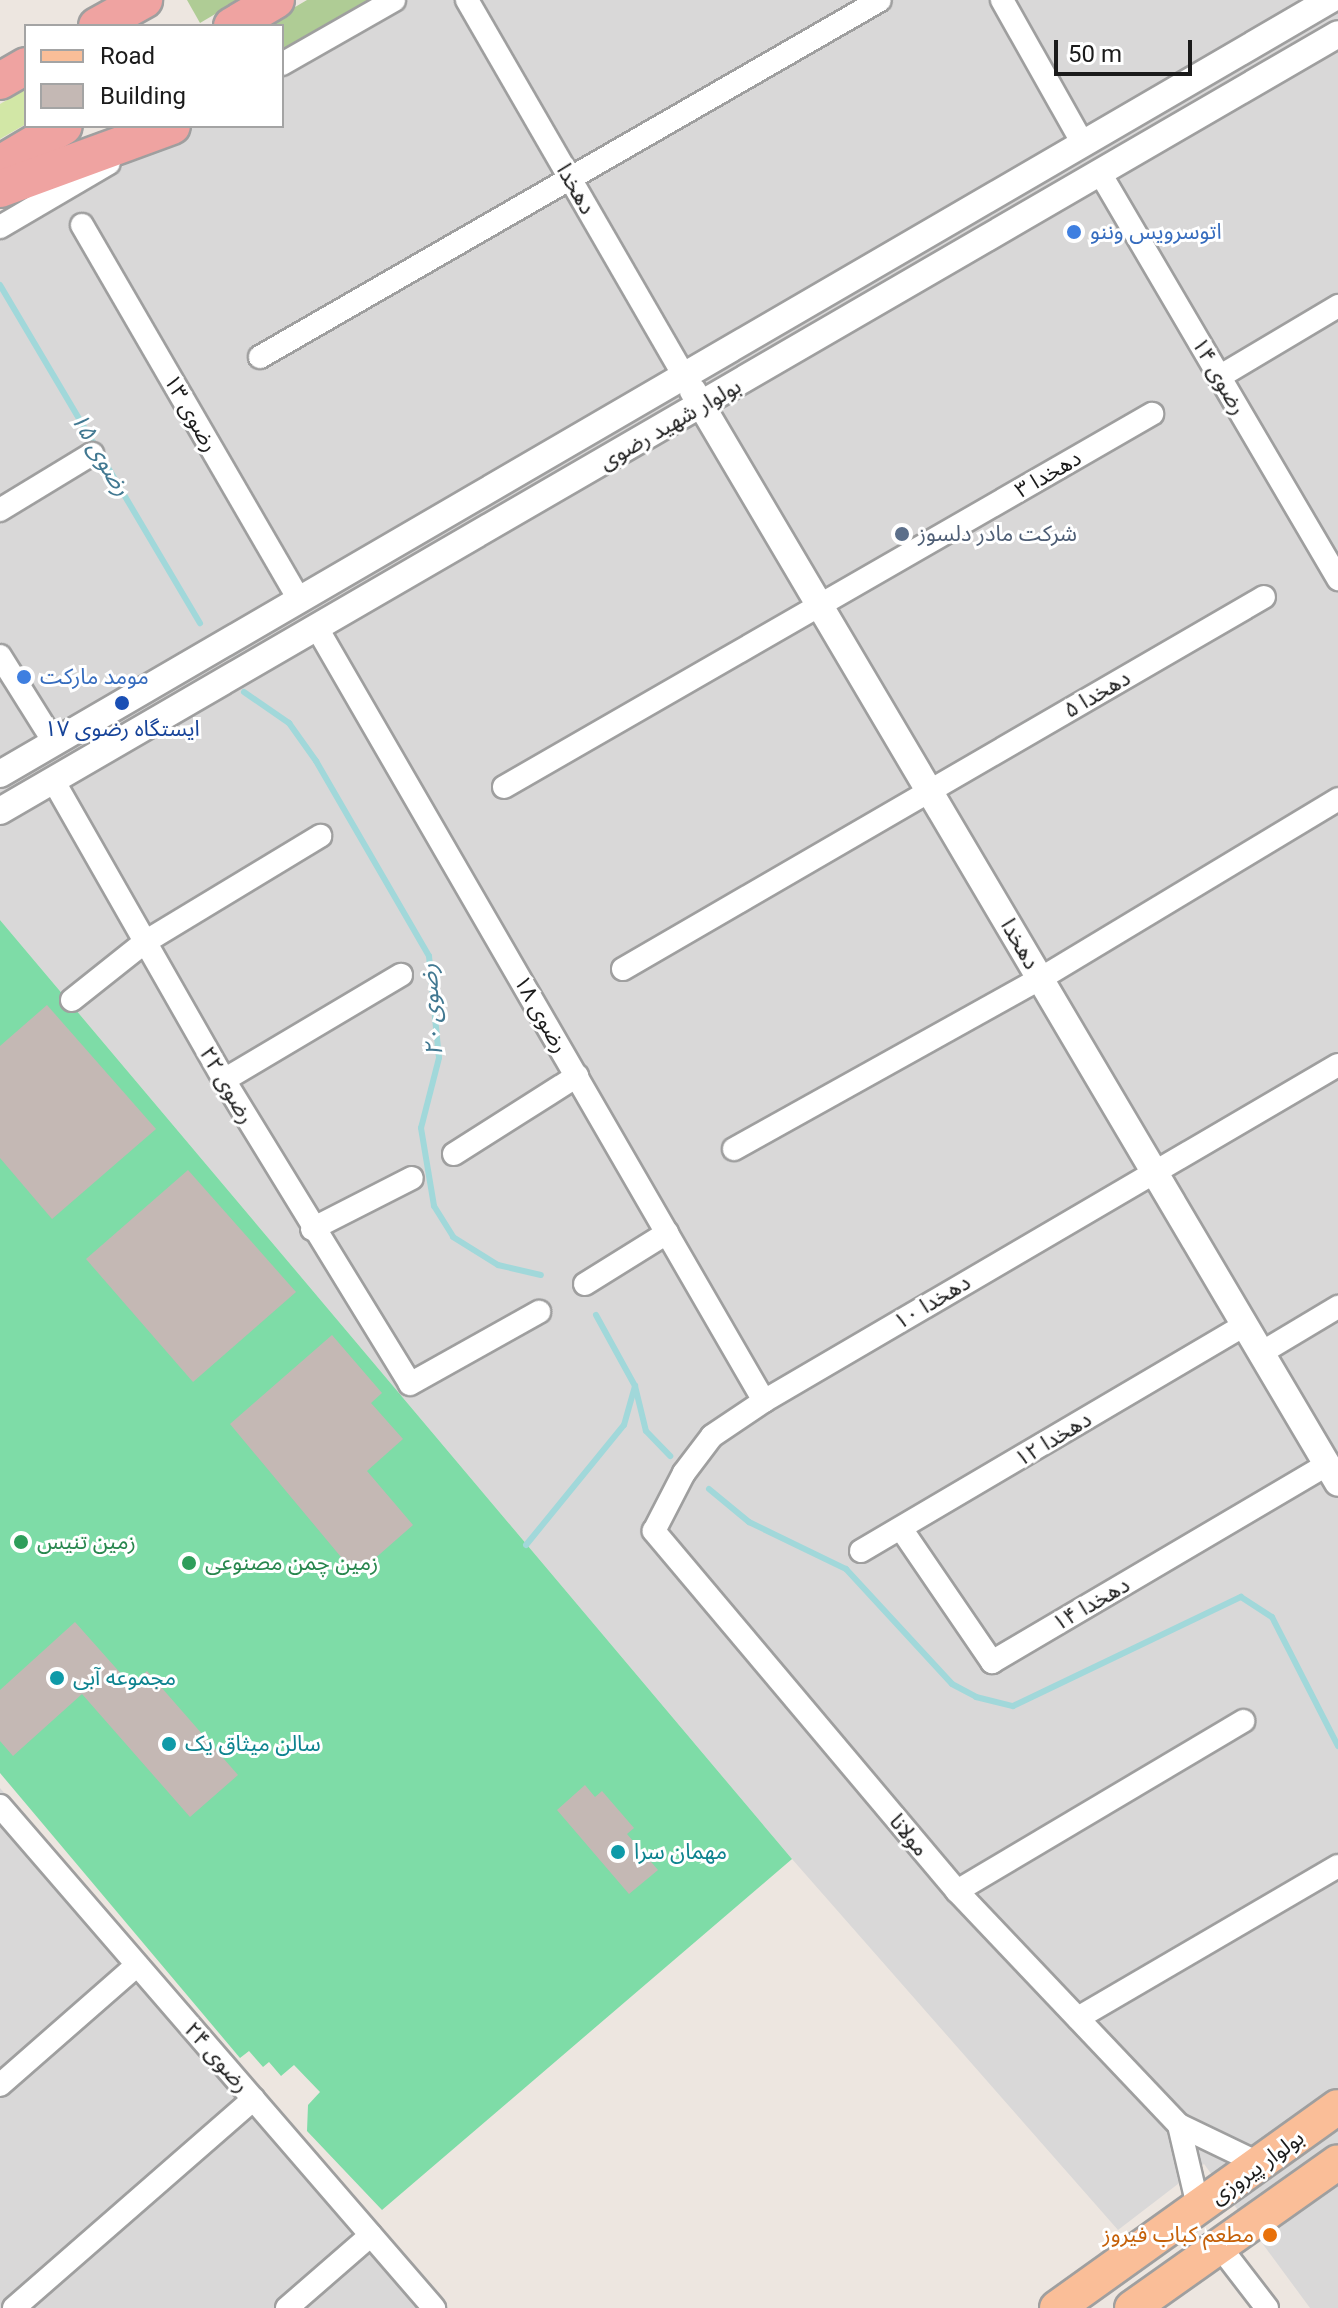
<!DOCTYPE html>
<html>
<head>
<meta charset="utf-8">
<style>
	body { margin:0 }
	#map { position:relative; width:1338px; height:2308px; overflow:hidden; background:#ede6e0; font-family:Roboto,"Noto Sans Arabic",sans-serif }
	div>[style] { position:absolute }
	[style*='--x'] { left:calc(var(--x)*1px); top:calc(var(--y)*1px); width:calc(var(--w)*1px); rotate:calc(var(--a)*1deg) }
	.residential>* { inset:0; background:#d9d8d8 }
	.grass>* { inset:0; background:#d2e7a6 }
	.forest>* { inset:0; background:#afcc95 }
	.pitch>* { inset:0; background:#7edca7 }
	.stream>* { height:6px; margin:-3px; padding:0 3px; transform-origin:3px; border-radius:3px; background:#a1d8da }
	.building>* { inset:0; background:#c4b8b4 }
	.roads { filter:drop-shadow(2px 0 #9f9f9f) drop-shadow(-2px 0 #9f9f9f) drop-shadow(0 2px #9f9f9f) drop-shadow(0 -2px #9f9f9f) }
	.minor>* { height:22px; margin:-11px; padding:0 11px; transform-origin:11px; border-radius:11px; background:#fff }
	.tertiary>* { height:26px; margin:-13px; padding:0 13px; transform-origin:13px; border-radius:13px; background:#fff }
	.primary>* { height:34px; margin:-17px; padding:0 17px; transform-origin:17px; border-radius:17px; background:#fabe98 }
	.trunk>* { height:36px; margin:-18px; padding:0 18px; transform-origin:18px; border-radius:18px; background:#efa3a1 }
	.dots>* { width:22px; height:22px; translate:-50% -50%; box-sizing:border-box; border:4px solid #fff; border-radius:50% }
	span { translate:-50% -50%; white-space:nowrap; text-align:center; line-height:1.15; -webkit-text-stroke:6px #fff; paint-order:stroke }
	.street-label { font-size:22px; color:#1b1b1b }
	.shop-label { font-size:22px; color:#366cbe }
	.left { translate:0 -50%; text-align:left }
	.service-label { font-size:22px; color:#4e5e75 }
	.transit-label { font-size:22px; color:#164399 }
	.leisure-label { font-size:22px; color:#27864d }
	.culture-label { font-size:22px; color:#0d838f }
	.food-label { font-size:22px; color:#c56008 }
	.right { translate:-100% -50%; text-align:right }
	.water-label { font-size:24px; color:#417891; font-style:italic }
	.legend { position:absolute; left:24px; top:24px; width:260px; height:104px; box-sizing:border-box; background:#fff; border:2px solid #a4a4a4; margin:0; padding:10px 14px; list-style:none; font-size:24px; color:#1b1b1b }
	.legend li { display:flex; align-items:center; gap:16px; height:40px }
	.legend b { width:40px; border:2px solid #a4a4a4 }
	.scale { position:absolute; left:1054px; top:40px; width:138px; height:36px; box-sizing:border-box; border:4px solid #1b1b1b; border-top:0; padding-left:10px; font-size:24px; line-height:28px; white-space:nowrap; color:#1b1b1b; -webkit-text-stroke:6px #fff; paint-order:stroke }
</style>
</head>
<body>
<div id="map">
	<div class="residential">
		<div style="clip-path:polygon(407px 0,1338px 0,1338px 2308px,1310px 2308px,1204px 2164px,1118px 2230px,792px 1859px,0 920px,0 238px,192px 126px,282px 126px,282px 73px)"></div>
		<div style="clip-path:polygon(0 1788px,443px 2308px,0 2308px)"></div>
	</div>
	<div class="grass">
		<div style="clip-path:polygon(26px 89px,26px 124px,0 139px,0 104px)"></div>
	</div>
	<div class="forest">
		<div style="clip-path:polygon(187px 0,239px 0,200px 23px)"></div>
		<div style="clip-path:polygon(307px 0,377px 0,282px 54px,282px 26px,263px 26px)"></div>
	</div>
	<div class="pitch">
		<div style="clip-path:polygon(0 920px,792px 1859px,382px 2210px,307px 2131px,308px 2105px,320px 2092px,294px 2065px,281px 2076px,269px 2062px,263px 2067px,249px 2051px,240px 2058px,0 1773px)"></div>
	</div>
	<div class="stream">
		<div style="--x:0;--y:285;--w:393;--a:59.4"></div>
		<div style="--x:244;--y:692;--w:55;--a:34.6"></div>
		<div style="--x:289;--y:723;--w:47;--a:54.6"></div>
		<div style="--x:316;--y:761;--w:225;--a:59.9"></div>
		<div style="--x:429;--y:956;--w:102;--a:84.4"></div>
		<div style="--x:439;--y:1058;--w:72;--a:104.4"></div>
		<div style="--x:421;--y:1128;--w:79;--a:80.5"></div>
		<div style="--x:434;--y:1206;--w:36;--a:58"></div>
		<div style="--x:453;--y:1237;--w:53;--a:31.9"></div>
		<div style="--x:498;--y:1265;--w:44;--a:13.1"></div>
		<div style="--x:596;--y:1315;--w:81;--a:61.2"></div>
		<div style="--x:635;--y:1386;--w:46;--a:76.3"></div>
		<div style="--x:646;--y:1431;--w:35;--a:46"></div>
		<div style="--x:709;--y:1489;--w:52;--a:39.5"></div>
		<div style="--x:749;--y:1522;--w:108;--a:25.9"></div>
		<div style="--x:846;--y:1569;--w:156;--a:47.3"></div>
		<div style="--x:952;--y:1684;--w:27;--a:28"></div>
		<div style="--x:976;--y:1697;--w:38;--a:14"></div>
		<div style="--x:1013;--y:1706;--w:253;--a:-25.6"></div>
		<div style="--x:1241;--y:1597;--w:37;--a:33"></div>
		<div style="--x:1272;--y:1617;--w:145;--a:62.9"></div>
		<div style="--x:526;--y:1545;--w:155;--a:-50.8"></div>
		<div style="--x:624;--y:1425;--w:41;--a:-74.2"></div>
	</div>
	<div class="building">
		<div style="clip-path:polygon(47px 1005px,156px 1129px,52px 1219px,0 1158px,0 1046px)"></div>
		<div style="clip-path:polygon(188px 1170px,296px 1292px,193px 1382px,86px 1259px)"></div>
		<div style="clip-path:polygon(332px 1335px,382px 1393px,371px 1403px,403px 1439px,367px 1471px,413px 1525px,356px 1575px,230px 1424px)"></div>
		<div style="clip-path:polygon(75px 1622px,131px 1685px,147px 1671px,238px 1775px,190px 1817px,82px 1694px,13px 1756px,0 1741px,0 1690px)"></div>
		<div style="clip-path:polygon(585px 1785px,595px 1797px,602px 1791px,634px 1828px,627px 1834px,658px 1870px,629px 1894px,557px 1810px)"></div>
	</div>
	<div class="roads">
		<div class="minor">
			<div style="--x:467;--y:0;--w:436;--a:60"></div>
			<div style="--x:1002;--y:0;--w:165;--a:60.6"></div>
			<div style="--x:282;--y:64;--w:129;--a:-29.7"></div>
			<div style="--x:1100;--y:173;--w:471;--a:59.6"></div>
			<div style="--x:82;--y:225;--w:433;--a:59.9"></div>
			<div style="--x:0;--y:227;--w:126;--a:-30.4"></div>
			<div style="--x:260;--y:357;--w:715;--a:-29.93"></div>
			<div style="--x:1219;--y:377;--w:139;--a:-30.8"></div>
			<div style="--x:0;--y:510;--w:108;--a:-31.3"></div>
			<div style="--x:317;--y:628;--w:893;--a:59.96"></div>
			<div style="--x:0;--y:656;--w:102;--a:57.9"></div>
			<div style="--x:53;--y:780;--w:345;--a:60.3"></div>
			<div style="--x:224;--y:1080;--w:356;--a:58.5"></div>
			<div style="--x:410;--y:1384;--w:148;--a:-29.2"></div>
			<div style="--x:504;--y:787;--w:748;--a:-29.93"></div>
			<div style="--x:623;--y:969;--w:741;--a:-30.13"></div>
			<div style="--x:72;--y:1000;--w:93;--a:-38.5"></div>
			<div style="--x:145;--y:942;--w:205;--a:-31.2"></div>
			<div style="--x:224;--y:1080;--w:206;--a:-30.7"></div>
			<div style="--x:734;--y:1149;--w:350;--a:-29.1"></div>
			<div style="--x:1040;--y:979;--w:348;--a:-31.1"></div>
			<div style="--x:454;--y:1154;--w:146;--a:-32.4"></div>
			<div style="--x:312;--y:1229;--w:112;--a:-27"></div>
			<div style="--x:585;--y:1284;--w:97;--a:-31.9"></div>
			<div style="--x:1261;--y:1353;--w:90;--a:-30.9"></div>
			<div style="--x:902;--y:1530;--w:160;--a:55.7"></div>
			<div style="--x:992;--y:1662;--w:389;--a:-30.5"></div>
			<div style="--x:861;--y:1551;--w:446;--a:-30.5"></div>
			<div style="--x:0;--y:1806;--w:664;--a:49.16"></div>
			<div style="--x:957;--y:1891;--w:333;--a:-30.7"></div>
			<div style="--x:1078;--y:2018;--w:301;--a:-30.3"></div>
			<div style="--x:0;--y:2085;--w:182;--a:-41.2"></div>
			<div style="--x:1179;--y:2125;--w:87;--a:76.8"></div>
			<div style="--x:1260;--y:2164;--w:90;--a:-154.3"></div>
			<div style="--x:1179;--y:2125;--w:323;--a:-133.5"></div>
			<div style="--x:957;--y:1891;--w:471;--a:-130.1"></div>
			<div style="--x:654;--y:1531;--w:65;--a:-62.7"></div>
			<div style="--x:684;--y:1473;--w:46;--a:-52.9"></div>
			<div style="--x:712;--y:1436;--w:63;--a:-33.9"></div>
			<div style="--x:764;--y:1401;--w:665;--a:-30.34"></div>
			<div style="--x:1220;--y:2247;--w:77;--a:52.4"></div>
			<div style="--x:14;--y:2308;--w:318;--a:-41.1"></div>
			<div style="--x:287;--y:2308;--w:111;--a:-41"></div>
		</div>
		<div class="tertiary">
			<div style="--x:693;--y:391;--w:1268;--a:59.43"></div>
			<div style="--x:0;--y:774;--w:1539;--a:-30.2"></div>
			<div style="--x:0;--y:811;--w:1547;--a:-30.14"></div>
		</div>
		<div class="primary">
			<div style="--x:1057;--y:2308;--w:345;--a:-35.6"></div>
			<div style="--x:1132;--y:2308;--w:252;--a:-35.3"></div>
		</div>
		<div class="trunk">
			<div style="--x:97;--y:26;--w:54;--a:-29"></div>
			<div style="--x:232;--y:26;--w:51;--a:-30.6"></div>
			<div style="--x:0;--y:81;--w:30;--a:-30"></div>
			<div style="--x:0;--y:164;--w:74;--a:-30.7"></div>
			<div style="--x:0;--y:189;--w:183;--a:-20.1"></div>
		</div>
	</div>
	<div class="dots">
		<div style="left:1074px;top:232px;background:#3f7fe0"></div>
		<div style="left:902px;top:534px;background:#5c6f8a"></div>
		<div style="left:24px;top:677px;background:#3f7fe0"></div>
		<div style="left:122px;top:703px;background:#1a4fb4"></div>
		<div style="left:21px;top:1542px;background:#2e9e5b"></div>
		<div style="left:189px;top:1563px;background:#2e9e5b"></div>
		<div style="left:57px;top:1678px;background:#0f9aa8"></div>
		<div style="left:169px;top:1744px;background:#0f9aa8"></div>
		<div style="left:618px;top:1852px;background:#0f9aa8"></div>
		<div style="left:1270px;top:2235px;background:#e8710a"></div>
	</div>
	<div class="street-label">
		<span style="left:576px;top:189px;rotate:60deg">دهخدا</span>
		<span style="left:1219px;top:376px;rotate:60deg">رضوی ۱۴</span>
		<span style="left:191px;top:413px;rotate:60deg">رضوی ۱۳</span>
		<span style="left:670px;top:424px;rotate:-30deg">بولوار شهید رضوی</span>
		<span style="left:1048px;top:474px;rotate:-30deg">دهخدا ۳</span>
		<span style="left:1097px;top:694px;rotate:-30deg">دهخدا ۵</span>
		<span style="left:1020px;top:944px;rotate:60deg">دهخدا</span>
		<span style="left:541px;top:1014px;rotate:60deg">رضوی ۱۸</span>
		<span style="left:227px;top:1085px;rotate:60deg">رضوی ۲۲</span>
		<span style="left:932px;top:1302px;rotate:-31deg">دهخدا ۱۰</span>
		<span style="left:1053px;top:1439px;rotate:-31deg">دهخدا ۱۲</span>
		<span style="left:1091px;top:1604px;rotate:-30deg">دهخدا ۱۴</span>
		<span style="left:909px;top:1835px;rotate:50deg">مولانا</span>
		<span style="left:217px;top:2057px;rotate:49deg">رضوی ۲۴</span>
		<span style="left:1257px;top:2167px;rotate:-36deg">بولوار پیروزی</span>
	</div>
	<div class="shop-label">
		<span class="left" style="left:1090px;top:232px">اتوسرویس وننو</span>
		<span class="left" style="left:40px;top:677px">مومد مارکت</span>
	</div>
	<div class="service-label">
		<span class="left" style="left:918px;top:534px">شرکت مادر دلسوز</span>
	</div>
	<div class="transit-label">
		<span style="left:122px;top:729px">ایستگاه رضوی ۱۷</span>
	</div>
	<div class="leisure-label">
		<span class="left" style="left:37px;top:1542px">زمین تنیس</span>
		<span class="left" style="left:205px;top:1563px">زمین چمن مصنوعی</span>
	</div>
	<div class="culture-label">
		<span class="left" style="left:73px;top:1678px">مجموعه آبی</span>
		<span class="left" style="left:185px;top:1744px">سالن میثاق یک</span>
		<span class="left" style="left:634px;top:1852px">مهمان سرا</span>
	</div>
	<div class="food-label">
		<span class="right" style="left:1254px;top:2235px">مطعم كباب فيروز</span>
	</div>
	<div class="water-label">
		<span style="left:100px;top:454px;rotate:59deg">رضوی ۱۵</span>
		<span style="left:432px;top:1010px;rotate:-94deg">رضوی ۲۰</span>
	</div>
	<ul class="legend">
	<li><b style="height:10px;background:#fabe98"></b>Road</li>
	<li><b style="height:22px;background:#c4b8b4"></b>Building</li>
	</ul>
	<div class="scale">50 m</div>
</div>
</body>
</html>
